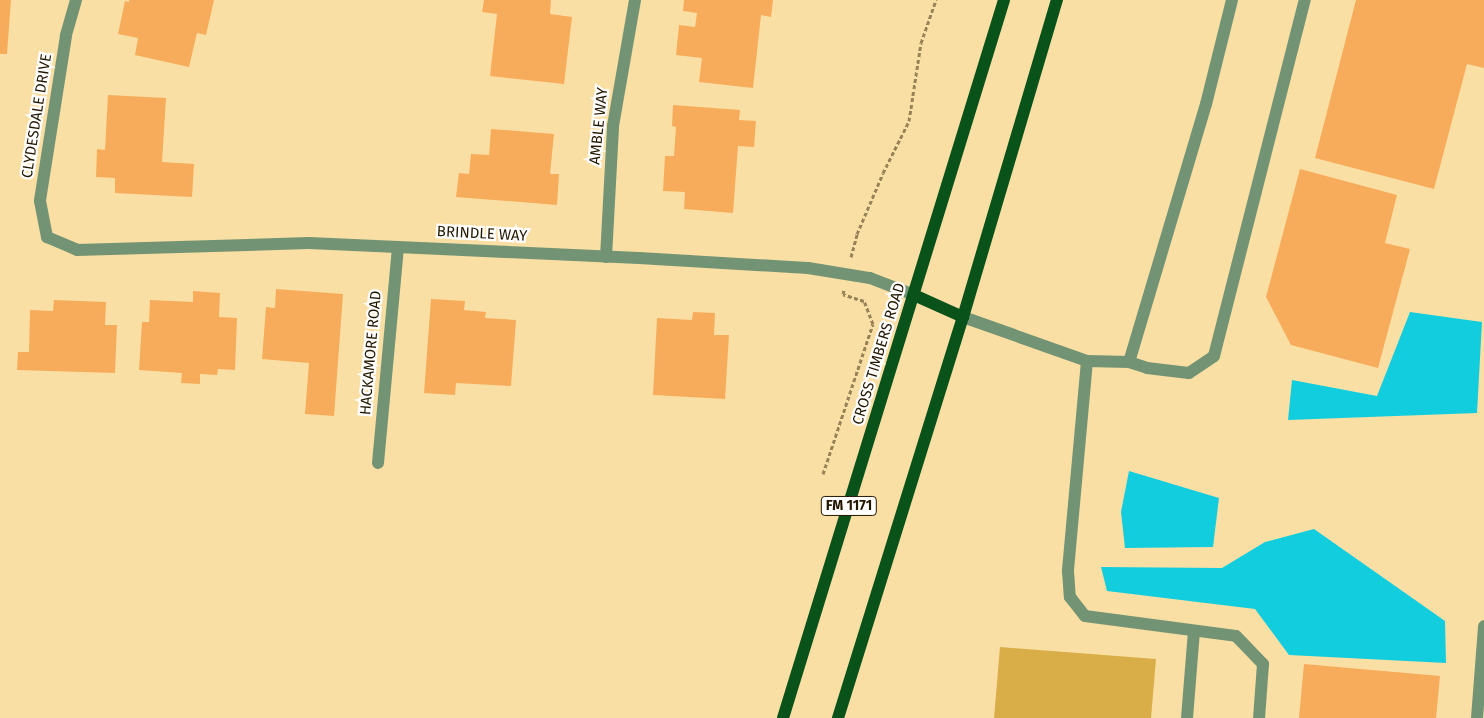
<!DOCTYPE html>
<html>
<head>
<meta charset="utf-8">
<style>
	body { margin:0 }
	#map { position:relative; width:1484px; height:718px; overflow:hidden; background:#fadfa5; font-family:"Fira Sans",sans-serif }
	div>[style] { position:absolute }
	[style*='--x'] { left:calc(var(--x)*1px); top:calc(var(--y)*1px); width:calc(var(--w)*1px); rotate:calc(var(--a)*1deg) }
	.green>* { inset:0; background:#d9ae48 }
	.water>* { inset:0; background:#12cdde }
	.building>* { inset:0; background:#f7ac5b }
	.path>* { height:3px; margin-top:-1.5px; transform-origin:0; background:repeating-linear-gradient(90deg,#988359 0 4px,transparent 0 6.5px) }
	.lane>* { height:12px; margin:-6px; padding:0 6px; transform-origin:6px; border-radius:6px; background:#739474 }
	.street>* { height:12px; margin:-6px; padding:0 6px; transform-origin:6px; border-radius:6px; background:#739474 }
	.primary>* { height:12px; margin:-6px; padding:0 6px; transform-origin:6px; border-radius:6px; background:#095219 }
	span { translate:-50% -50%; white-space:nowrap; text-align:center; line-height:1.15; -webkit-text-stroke:4.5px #fff; paint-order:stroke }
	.shield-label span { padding:1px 4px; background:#fff; border:1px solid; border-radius:4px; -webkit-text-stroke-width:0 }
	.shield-label { font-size:14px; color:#241700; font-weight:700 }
	.street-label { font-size:15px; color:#241700 }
</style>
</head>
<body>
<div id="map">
	<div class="green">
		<div style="clip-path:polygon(1000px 647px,1156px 659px,1151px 718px,994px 718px)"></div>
	</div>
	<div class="water">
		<div style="clip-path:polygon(1410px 312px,1482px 322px,1477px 413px,1288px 420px,1292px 380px,1377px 396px)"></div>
		<div style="clip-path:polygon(1129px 471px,1219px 498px,1213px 547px,1125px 548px,1121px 512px)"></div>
		<div style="clip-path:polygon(1314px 529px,1445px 621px,1446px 663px,1289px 655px,1255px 609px,1107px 591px,1101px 567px,1222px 568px,1265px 542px)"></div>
	</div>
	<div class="building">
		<div style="clip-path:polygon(0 0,11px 0,7px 54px,0 54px)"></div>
		<div style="clip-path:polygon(129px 0,214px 0,206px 35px,197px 33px,189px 67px,135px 55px,138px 38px,118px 34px,125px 1px,129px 2px)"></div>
		<div style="clip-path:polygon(484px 0,551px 0,550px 14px,572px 17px,564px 84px,490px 76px,497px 14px,482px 12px)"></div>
		<div style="clip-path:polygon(684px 0,773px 0,771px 17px,761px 15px,753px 88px,699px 82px,702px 58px,676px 55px,679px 25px,695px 27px,697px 13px,683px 11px)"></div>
		<div style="clip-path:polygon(1356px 0,1484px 0,1484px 68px,1467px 64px,1434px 189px,1315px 158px)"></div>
		<div style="clip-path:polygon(108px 95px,166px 98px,162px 162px,194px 164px,192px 197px,115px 193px,115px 178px,96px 177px,97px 149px,105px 150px)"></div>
		<div style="clip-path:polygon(673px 105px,740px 110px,739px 120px,756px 121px,754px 147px,738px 146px,733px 213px,684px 209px,685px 192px,663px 191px,665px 156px,674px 156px,676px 127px,672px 126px)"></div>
		<div style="clip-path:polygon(491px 129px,554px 134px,550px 174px,559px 174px,557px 205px,456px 197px,459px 173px,469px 174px,471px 154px,489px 155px)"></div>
		<div style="clip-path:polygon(1300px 169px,1397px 195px,1385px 243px,1410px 249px,1378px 368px,1291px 345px,1266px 297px)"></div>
		<div style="clip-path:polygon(276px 289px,343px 294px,334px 416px,305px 414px,309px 363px,262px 359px,266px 307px,275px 308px)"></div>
		<div style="clip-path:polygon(193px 291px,220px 293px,219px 317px,237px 318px,235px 370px,218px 369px,217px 375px,200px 374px,200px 384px,181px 383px,182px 373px,139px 370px,142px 322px,149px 322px,150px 300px,193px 302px)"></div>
		<div style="clip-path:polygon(431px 299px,465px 301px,464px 310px,486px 312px,485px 318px,516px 320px,511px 386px,456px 383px,455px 395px,424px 393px)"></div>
		<div style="clip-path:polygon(54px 300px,106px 302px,105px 325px,117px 325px,115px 373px,17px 370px,18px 352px,29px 352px,30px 310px,53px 311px)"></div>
		<div style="clip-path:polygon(693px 312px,715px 313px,714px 335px,729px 335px,725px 399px,653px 395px,657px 318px,692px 320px)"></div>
		<div style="clip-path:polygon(1304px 664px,1440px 676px,1436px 718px,1299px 718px)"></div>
	</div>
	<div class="path">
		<div style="--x:851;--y:257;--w:24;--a:-75"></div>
		<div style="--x:857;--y:234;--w:66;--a:-66.9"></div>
		<div style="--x:883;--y:173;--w:58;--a:-63.4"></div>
		<div style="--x:909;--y:121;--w:79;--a:-81.3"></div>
		<div style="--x:921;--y:43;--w:46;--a:-70.8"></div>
		<div style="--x:823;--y:474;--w:158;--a:-71.6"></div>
		<div style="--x:873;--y:324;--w:25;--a:-111"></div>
		<div style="--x:864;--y:301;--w:22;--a:-162"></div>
		<div style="--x:843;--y:294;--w:4;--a:-76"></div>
	</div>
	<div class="lane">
		<div style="--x:1232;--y:0;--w:107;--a:104"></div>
		<div style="--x:1206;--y:104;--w:269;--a:106.6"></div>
		<div style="--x:1129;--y:362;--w:19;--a:18"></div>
		<div style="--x:1147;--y:368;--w:42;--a:6.8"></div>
		<div style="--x:1189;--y:373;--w:30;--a:-34"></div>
		<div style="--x:1214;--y:356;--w:367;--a:-75.7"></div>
		<div style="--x:963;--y:317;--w:132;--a:19.5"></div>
		<div style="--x:1087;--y:361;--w:211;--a:95.2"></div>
		<div style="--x:1068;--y:571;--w:26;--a:86"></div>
		<div style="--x:1070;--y:597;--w:24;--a:52"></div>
		<div style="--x:1085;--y:616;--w:152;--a:7.5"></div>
		<div style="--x:1236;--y:636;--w:39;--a:46"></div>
		<div style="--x:1263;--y:664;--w:54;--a:94.2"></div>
		<div style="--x:1087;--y:361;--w:42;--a:1.4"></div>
		<div style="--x:1187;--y:718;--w:87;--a:-85.4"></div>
		<div style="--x:1477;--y:718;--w:92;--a:-85.6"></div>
	</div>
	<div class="street">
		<div style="--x:76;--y:0;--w:37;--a:106"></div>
		<div style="--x:66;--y:36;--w:167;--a:99"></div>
		<div style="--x:40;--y:201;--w:37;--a:79"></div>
		<div style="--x:47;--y:237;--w:33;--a:23"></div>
		<div style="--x:77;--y:250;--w:232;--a:-1.7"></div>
		<div style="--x:309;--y:243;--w:330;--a:2.6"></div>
		<div style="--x:639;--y:258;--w:169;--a:3.4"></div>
		<div style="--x:808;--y:268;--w:63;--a:9.2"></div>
		<div style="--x:870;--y:278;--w:47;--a:21.1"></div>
		<div style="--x:606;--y:257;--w:131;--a:-86.9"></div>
		<div style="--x:613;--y:126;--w:128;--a:-80.1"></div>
		<div style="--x:378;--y:463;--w:217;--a:-84.7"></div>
	</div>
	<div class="primary">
		<div style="--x:914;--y:295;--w:54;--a:24.2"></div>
		<div style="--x:783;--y:718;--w:751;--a:-72.89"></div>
		<div style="--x:838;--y:718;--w:420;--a:-72.7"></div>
		<div style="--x:963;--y:317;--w:331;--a:-73.5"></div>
	</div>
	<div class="shield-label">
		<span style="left:849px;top:506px">FM 1171</span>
	</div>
	<div class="street-label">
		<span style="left:37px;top:116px;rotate:-81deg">CLYDESDALE DRIVE</span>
		<span style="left:599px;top:126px;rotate:-84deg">AMBLE WAY</span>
		<span style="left:482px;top:234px;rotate:3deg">BRINDLE WAY</span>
		<span style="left:371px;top:353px;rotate:-85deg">HACKAMORE ROAD</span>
		<span style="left:879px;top:354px;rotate:-73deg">CROSS TIMBERS ROAD</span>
	</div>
</div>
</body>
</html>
